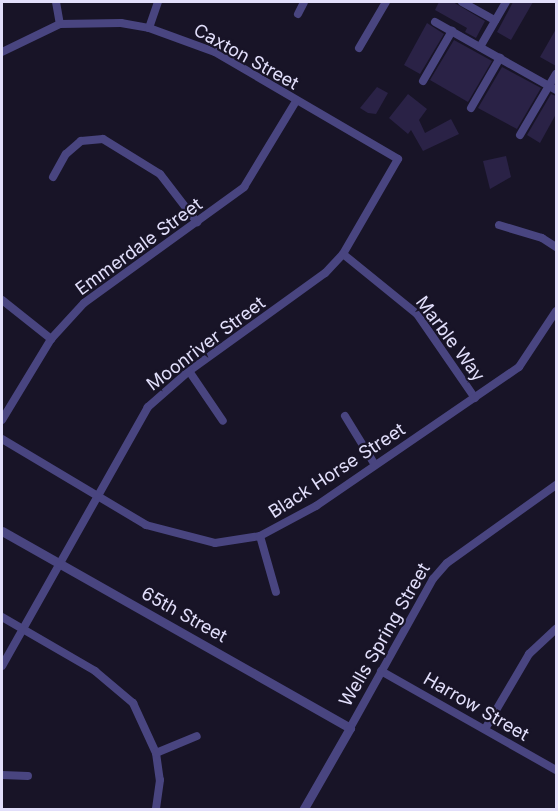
<!DOCTYPE html>
<html>
<head>
<meta charset="utf-8">
<style>
	body { margin:0 }
	#map { position:relative; width:558px; height:811px; overflow:hidden; background:#181427; font-family:Inter,sans-serif }
	div>[style] { position:absolute }
	[style*='--x'] { left:calc(var(--x)*1px); top:calc(var(--y)*1px); width:calc(var(--w)*1px); rotate:calc(var(--a)*1deg) }
	.building>* { inset:0; background:#2a2246 }
	.minor>* { height:8px; margin:-4px; padding:0 4px; transform-origin:4px; border-radius:4px; background:#494580 }
	.tertiary>* { height:9px; margin:-4.5px; padding:0 4.5px; transform-origin:4.5px; border-radius:4.5px; background:#494580 }
	span { translate:-50% -50%; white-space:nowrap; text-align:center; line-height:1.15; -webkit-text-stroke:4.5px #181427; paint-order:stroke }
	.street-label { font-size:18px; color:#e2dffb }
	.frame { position:absolute; inset:0; border:3px solid #e2dffb; pointer-events:none }
</style>
</head>
<body>
<div id="map">
	<div class="building">
		<div style="clip-path:polygon(439px 2px,453px 2px,485px 21px,476px 38px,465px 32px,467px 28px,435px 10px)"></div>
		<div style="clip-path:polygon(513px 2px,533px 2px,511px 40px,497px 32px)"></div>
		<div style="clip-path:polygon(427px 23px,444px 34px,420px 74px,404px 65px)"></div>
		<div style="clip-path:polygon(556px 29px,556px 66px,540px 57px)"></div>
		<div style="clip-path:polygon(454px 40px,492px 61px,468px 102px,430px 80px)"></div>
		<div style="clip-path:polygon(502px 67px,541px 88px,517px 129px,478px 108px)"></div>
		<div style="clip-path:polygon(377px 87px,388px 93px,376px 114px,368px 113px,360px 108px)"></div>
		<div style="clip-path:polygon(408px 94px,427px 109px,419px 120px,425px 133px,451px 119px,459px 134px,423px 151px,411px 130px,408px 134px,389px 118px)"></div>
		<div style="clip-path:polygon(551px 94px,556px 96px,556px 114px,540px 143px,527px 135px)"></div>
		<div style="clip-path:polygon(506px 156px,511px 177px,490px 189px,483px 161px)"></div>
	</div>
	<div class="minor">
		<div style="--x:56;--y:2;--w:22;--a:80"></div>
		<div style="--x:462;--y:2;--w:38;--a:29"></div>
		<div style="--x:298;--y:14;--w:13;--a:-63"></div>
		<div style="--x:435;--y:22;--w:139;--a:29.3"></div>
		<div style="--x:149;--y:28;--w:28;--a:-71"></div>
		<div style="--x:480;--y:47;--w:52;--a:-60"></div>
		<div style="--x:359;--y:48;--w:53;--a:-59.6"></div>
		<div style="--x:2;--y:52;--w:64;--a:-25.8"></div>
		<div style="--x:60;--y:24;--w:61;--a:-0.9"></div>
		<div style="--x:121;--y:23;--w:28;--a:10"></div>
		<div style="--x:149;--y:28;--w:70;--a:20"></div>
		<div style="--x:215;--y:52;--w:212;--a:30.3"></div>
		<div style="--x:398;--y:159;--w:110;--a:120.1"></div>
		<div style="--x:343;--y:254;--w:26;--a:133"></div>
		<div style="--x:325;--y:273;--w:168;--a:144.2"></div>
		<div style="--x:189;--y:371;--w:55;--a:138.7"></div>
		<div style="--x:148;--y:407;--w:297;--a:119.4"></div>
		<div style="--x:423;--y:81;--w:58;--a:-59.9"></div>
		<div style="--x:471;--y:108;--w:58;--a:-59.9"></div>
		<div style="--x:520;--y:135;--w:71;--a:-59.5"></div>
		<div style="--x:53;--y:177;--w:26;--a:-61"></div>
		<div style="--x:66;--y:154;--w:20;--a:-41"></div>
		<div style="--x:81;--y:141;--w:22;--a:-5"></div>
		<div style="--x:103;--y:139;--w:67;--a:31.6"></div>
		<div style="--x:160;--y:174;--w:61;--a:52.4"></div>
		<div style="--x:499;--y:225;--w:45;--a:16.8"></div>
		<div style="--x:542;--y:238;--w:17;--a:33"></div>
		<div style="--x:343;--y:254;--w:95;--a:39"></div>
		<div style="--x:417;--y:314;--w:102;--a:55.4"></div>
		<div style="--x:2;--y:300;--w:63;--a:38.5"></div>
		<div style="--x:189;--y:371;--w:60;--a:55.8"></div>
		<div style="--x:345;--y:416;--w:57;--a:58.5"></div>
		<div style="--x:2;--y:420;--w:95;--a:-58.8"></div>
		<div style="--x:51;--y:339;--w:49;--a:-47.5"></div>
		<div style="--x:84;--y:303;--w:198;--a:-35.9"></div>
		<div style="--x:244;--y:187;--w:100;--a:-58.8"></div>
		<div style="--x:2;--y:439;--w:168;--a:30.8"></div>
		<div style="--x:146;--y:525;--w:71;--a:14.6"></div>
		<div style="--x:215;--y:543;--w:46;--a:-8.8"></div>
		<div style="--x:260;--y:536;--w:64;--a:-28.2"></div>
		<div style="--x:316;--y:506;--w:246;--a:-34.4"></div>
		<div style="--x:519;--y:367;--w:67;--a:-56.5"></div>
		<div style="--x:260;--y:536;--w:58;--a:74.1"></div>
		<div style="--x:2;--y:617;--w:108;--a:30.1"></div>
		<div style="--x:95;--y:671;--w:50;--a:40.1"></div>
		<div style="--x:133;--y:703;--w:55;--a:65.3"></div>
		<div style="--x:156;--y:753;--w:27;--a:82"></div>
		<div style="--x:160;--y:780;--w:30;--a:98"></div>
		<div style="--x:381;--y:671;--w:201;--a:29.5"></div>
		<div style="--x:350;--y:728;--w:171;--a:-60.9"></div>
		<div style="--x:433;--y:579;--w:21;--a:-49"></div>
		<div style="--x:447;--y:563;--w:134;--a:-35.6"></div>
		<div style="--x:485;--y:729;--w:87;--a:-59.6"></div>
		<div style="--x:529;--y:654;--w:37;--a:-43"></div>
		<div style="--x:156;--y:753;--w:44;--a:-22.5"></div>
		<div style="--x:2;--y:775;--w:26;--a:2"></div>
	</div>
	<div class="tertiary">
		<div style="--x:2;--y:531;--w:400;--a:29.5"></div>
		<div style="--x:350;--y:728;--w:95;--a:119.8"></div>
	</div>
	<div class="street-label">
		<span style="left:246px;top:57px;rotate:29deg">Caxton Street</span>
		<span style="left:139px;top:247px;rotate:-36deg">Emmerdale Street</span>
		<span style="left:450px;top:339px;rotate:53deg">Marble Way</span>
		<span style="left:206px;top:344px;rotate:-37deg">Moonriver Street</span>
		<span style="left:337px;top:471px;rotate:-33deg">Black Horse Street</span>
		<span style="left:184px;top:615px;rotate:29deg">65th Street</span>
		<span style="left:385px;top:635px;rotate:-60deg">Wells Spring Street</span>
		<span style="left:476px;top:707px;rotate:30deg">Harrow Street</span>
	</div>
	<div class="frame"></div>
</div>
</body>
</html>
